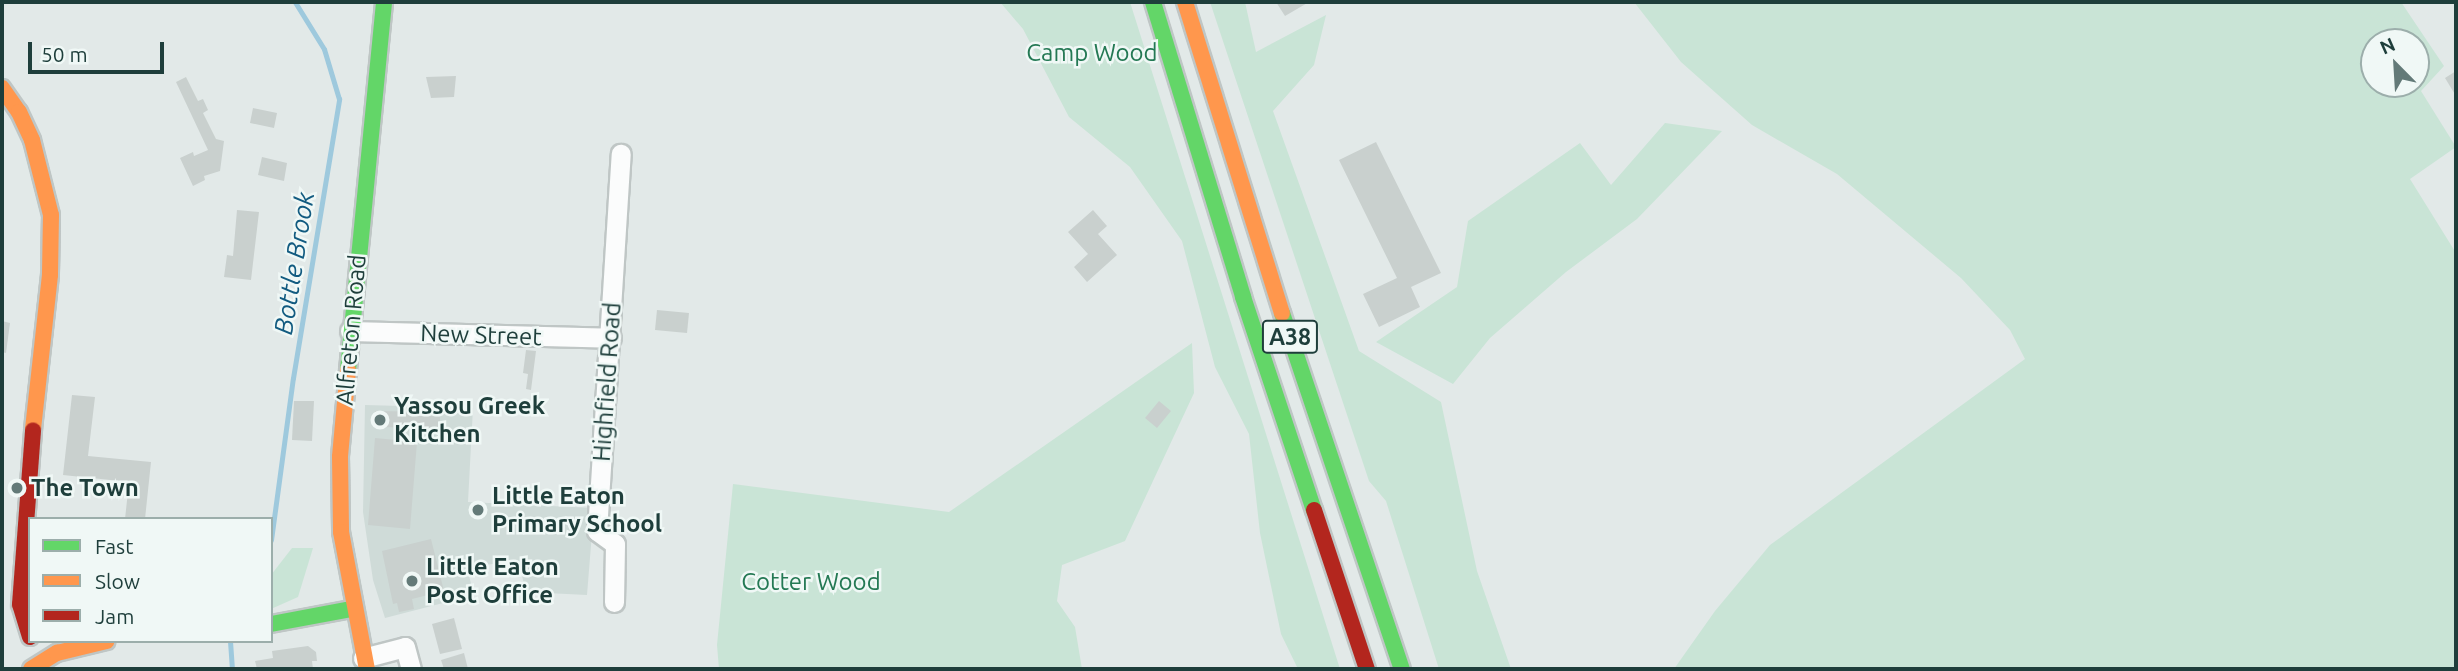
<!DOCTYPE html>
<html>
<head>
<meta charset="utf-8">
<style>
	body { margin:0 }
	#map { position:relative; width:2458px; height:671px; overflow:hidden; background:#e2e9e8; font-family:Ubuntu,sans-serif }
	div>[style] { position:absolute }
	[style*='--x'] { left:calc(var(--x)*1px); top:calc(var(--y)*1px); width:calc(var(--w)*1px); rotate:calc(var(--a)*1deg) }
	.built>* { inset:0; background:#cfdbd8 }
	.green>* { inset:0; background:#c9e4d6 }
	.stream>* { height:5px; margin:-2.5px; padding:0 2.5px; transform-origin:2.5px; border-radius:2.5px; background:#9ec9dd }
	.building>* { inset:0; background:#c9d0ce }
	.roads { filter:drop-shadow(2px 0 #bfc6c5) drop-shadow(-2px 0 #bfc6c5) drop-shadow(0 2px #bfc6c5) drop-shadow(0 -2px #bfc6c5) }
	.street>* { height:19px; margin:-9.5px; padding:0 9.5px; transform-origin:9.5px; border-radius:9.5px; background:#fbfcfc }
	.fast>* { height:16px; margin:-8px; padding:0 8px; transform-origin:8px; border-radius:8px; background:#63d668 }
	.slow>* { height:16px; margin:-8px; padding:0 8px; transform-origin:8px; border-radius:8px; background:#ff974d }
	.jam>* { height:16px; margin:-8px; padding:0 8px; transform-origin:8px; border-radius:8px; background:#b3261e }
	.dots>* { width:19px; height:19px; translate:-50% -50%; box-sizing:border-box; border:4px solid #f0f8f6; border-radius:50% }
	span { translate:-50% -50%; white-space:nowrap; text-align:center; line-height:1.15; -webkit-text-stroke:5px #f0f8f6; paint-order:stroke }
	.shield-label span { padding:2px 5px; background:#f0f8f6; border:2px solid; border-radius:5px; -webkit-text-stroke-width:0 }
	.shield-label { font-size:23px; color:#1e3e3b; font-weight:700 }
	.park-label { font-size:24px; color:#247954 }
	.street-label { font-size:24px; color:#1e3e3b }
	.poi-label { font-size:24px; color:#1e3e3b; font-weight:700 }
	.left { translate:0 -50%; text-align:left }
	.water-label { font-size:26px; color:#125b80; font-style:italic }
	.frame { position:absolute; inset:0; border:4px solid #1e3e3b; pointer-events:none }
	.legend { position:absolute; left:28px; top:517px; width:245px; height:126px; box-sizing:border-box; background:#f0f8f6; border:2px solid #9caeab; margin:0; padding:9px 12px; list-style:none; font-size:21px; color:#1e3e3b }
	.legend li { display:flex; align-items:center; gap:14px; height:35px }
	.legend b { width:35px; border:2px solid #9caeab }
	.north { position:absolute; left:2360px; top:28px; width:70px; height:70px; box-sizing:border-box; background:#f0f8f6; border:2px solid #9caeab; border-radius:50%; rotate:336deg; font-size:19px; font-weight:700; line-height:28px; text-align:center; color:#1e3e3b }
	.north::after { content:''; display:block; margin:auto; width:24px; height:32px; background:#637a78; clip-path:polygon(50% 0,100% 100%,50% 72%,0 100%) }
	.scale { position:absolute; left:28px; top:42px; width:136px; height:32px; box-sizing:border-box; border:4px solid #1e3e3b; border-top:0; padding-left:9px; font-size:21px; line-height:24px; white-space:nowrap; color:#1e3e3b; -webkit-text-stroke:5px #f0f8f6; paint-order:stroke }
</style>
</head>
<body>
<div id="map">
	<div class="built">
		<div style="clip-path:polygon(365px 405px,473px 408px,468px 502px,594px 508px,587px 595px,526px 592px,518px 560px,467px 568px,474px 595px,385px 618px,373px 580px,363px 512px)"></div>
	</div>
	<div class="green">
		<div style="clip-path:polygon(1000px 2px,1130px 2px,1340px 669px,1298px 669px,1281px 634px,1260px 533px,1249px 434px,1215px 367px,1182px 241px,1130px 167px,1069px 117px,1023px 29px)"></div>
		<div style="clip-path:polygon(1210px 2px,1245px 2px,1256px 52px,1326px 15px,1314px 65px,1273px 111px,1359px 351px,1441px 402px,1477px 571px,1511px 669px,1439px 669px,1386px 501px,1369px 481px)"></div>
		<div style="clip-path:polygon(evenodd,1634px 2px,2401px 2px,2444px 66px,2421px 91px,2456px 147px,2410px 179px,2456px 253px,2456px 669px,1674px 669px,1715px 611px,1770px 545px,2025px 359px,2010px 330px,1961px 278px,1837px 174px,1752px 125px,1681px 62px,1634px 2px,2416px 42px,2416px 84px,2374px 84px,2374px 42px,2416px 42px)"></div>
		<div style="clip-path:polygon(1665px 123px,1722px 131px,1637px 219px,1566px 272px,1490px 338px,1453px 384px,1376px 342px,1457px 287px,1468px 221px,1580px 143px,1611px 185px)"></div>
		<div style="clip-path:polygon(1192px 343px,1194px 393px,1125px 541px,1062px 565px,1057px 601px,1075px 627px,1082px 669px,719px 669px,717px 645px,733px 484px,949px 512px)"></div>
		<div style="clip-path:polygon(292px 548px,313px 548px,298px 597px,271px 609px,271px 575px)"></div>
	</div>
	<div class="stream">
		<div style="--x:271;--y:540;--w:163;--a:-82.3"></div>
		<div style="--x:293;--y:378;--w:283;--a:-80.6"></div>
		<div style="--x:339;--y:99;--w:52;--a:-106.7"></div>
		<div style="--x:324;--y:49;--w:55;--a:-121.7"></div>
		<div style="--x:230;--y:641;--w:28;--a:86"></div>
	</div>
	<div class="building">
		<div style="clip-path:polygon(1276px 2px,1309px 2px,1285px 16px)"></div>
		<div style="clip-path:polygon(2456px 71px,2456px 96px,2445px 78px)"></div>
		<div style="clip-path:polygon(456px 76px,454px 97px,431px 98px,426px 77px)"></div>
		<div style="clip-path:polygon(186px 77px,198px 101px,203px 99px,208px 110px,203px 113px,216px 139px,224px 141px,220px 171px,204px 176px,205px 180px,193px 186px,180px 158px,193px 152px,194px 156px,208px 150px,176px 82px)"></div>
		<div style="clip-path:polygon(253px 108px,277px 113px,274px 128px,250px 123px)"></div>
		<div style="clip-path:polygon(1376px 142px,1441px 273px,1411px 287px,1420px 307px,1379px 327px,1363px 294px,1397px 278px,1339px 160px)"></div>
		<div style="clip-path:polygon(262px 157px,287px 163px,284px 181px,258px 175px)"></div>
		<div style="clip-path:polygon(237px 210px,259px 212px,251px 280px,224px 277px,227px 255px,233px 256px)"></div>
		<div style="clip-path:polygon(1093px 210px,1107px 226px,1098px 234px,1117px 255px,1087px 282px,1074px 267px,1088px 254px,1068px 232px)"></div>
		<div style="clip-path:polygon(657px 310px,689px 313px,687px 333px,655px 330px)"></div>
		<div style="clip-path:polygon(2px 321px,10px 323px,6px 353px,2px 352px)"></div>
		<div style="clip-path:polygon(526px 350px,536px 351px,531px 390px,526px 389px,528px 374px,523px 373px)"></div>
		<div style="clip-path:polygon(72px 395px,95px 397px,88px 456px,151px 462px,145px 519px,125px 519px,129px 482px,63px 475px)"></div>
		<div style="clip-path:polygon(294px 401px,314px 401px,312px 441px,292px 440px)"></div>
		<div style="clip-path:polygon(1159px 401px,1171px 411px,1157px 428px,1145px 418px)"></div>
		<div style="clip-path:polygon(375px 411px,440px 412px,440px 428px,374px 427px)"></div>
		<div style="clip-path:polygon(375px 438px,417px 442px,410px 529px,368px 525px)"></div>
		<div style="clip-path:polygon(431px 539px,444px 591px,412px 599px,414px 609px,399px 612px,397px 603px,393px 604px,382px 551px)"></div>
		<div style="clip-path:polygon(454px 618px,462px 649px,440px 654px,432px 624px)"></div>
		<div style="clip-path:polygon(308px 646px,316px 652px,317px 661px,312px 661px,313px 669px,257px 669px,255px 661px,273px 658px,272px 651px)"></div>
		<div style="clip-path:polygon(464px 653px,468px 669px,444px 669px,441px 660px)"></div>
	</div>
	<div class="roads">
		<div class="street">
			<div style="--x:350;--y:331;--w:261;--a:1.5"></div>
			<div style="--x:614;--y:602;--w:58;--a:-89"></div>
			<div style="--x:615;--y:544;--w:22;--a:-144"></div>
			<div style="--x:597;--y:531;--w:378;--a:-86.4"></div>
			<div style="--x:363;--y:658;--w:43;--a:-14.7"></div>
			<div style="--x:405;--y:647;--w:23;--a:75"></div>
		</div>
		<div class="fast">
			<div style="--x:1153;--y:2;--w:308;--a:73"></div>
			<div style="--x:1243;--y:297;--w:225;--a:71.6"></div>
			<div style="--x:1282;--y:313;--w:376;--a:71.4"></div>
			<div style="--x:348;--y:370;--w:370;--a:-84.4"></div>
			<div style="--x:271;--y:624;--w:81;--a:-10.6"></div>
		</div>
		<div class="slow">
			<div style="--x:1185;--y:2;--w:326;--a:72.7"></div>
			<div style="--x:2;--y:88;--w:29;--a:55"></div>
			<div style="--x:19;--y:112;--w:31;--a:65"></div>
			<div style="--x:32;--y:140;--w:77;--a:75.8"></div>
			<div style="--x:51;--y:215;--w:60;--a:91"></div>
			<div style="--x:50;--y:275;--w:156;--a:96.3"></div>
			<div style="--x:348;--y:370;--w:87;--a:95.3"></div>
			<div style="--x:340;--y:457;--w:75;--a:89.2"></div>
			<div style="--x:341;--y:532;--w:139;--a:79.3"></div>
			<div style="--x:31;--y:669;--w:31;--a:-32"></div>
			<div style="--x:57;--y:653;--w:51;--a:-13.5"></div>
		</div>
		<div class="jam">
			<div style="--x:1314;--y:510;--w:168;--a:71.6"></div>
			<div style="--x:30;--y:637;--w:34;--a:-107"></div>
			<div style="--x:20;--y:604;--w:174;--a:-85.7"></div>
		</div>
	</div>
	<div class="dots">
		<div style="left:380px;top:420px;background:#637a78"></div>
		<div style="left:17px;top:488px;background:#637a78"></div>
		<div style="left:478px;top:510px;background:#637a78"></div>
		<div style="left:412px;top:581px;background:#637a78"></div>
	</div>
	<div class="shield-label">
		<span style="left:1290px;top:337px">A38</span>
	</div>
	<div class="park-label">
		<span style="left:1092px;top:53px">Camp Wood</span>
		<span style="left:811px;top:582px">Cotter Wood</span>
	</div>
	<div class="street-label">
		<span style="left:351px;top:330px;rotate:-85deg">Alfreton Road</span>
		<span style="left:481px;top:335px;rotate:2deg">New Street</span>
		<span style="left:607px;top:382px;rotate:-86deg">Highfield Road</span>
	</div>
	<div class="poi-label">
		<span class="left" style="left:394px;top:420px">Yassou Greek<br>Kitchen</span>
		<span class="left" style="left:31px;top:488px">The Town</span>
		<span class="left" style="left:492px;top:510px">Little Eaton<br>Primary School</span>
		<span class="left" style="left:426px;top:581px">Little Eaton<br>Post Office</span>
	</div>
	<div class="water-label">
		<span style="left:294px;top:263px;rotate:-81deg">Bottle Brook</span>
	</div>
	<div class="frame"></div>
	<ul class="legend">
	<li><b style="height:9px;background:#63d668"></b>Fast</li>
	<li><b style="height:9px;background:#ff974d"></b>Slow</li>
	<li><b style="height:9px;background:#b3261e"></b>Jam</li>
	</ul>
	<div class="north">N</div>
	<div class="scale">50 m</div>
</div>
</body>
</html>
